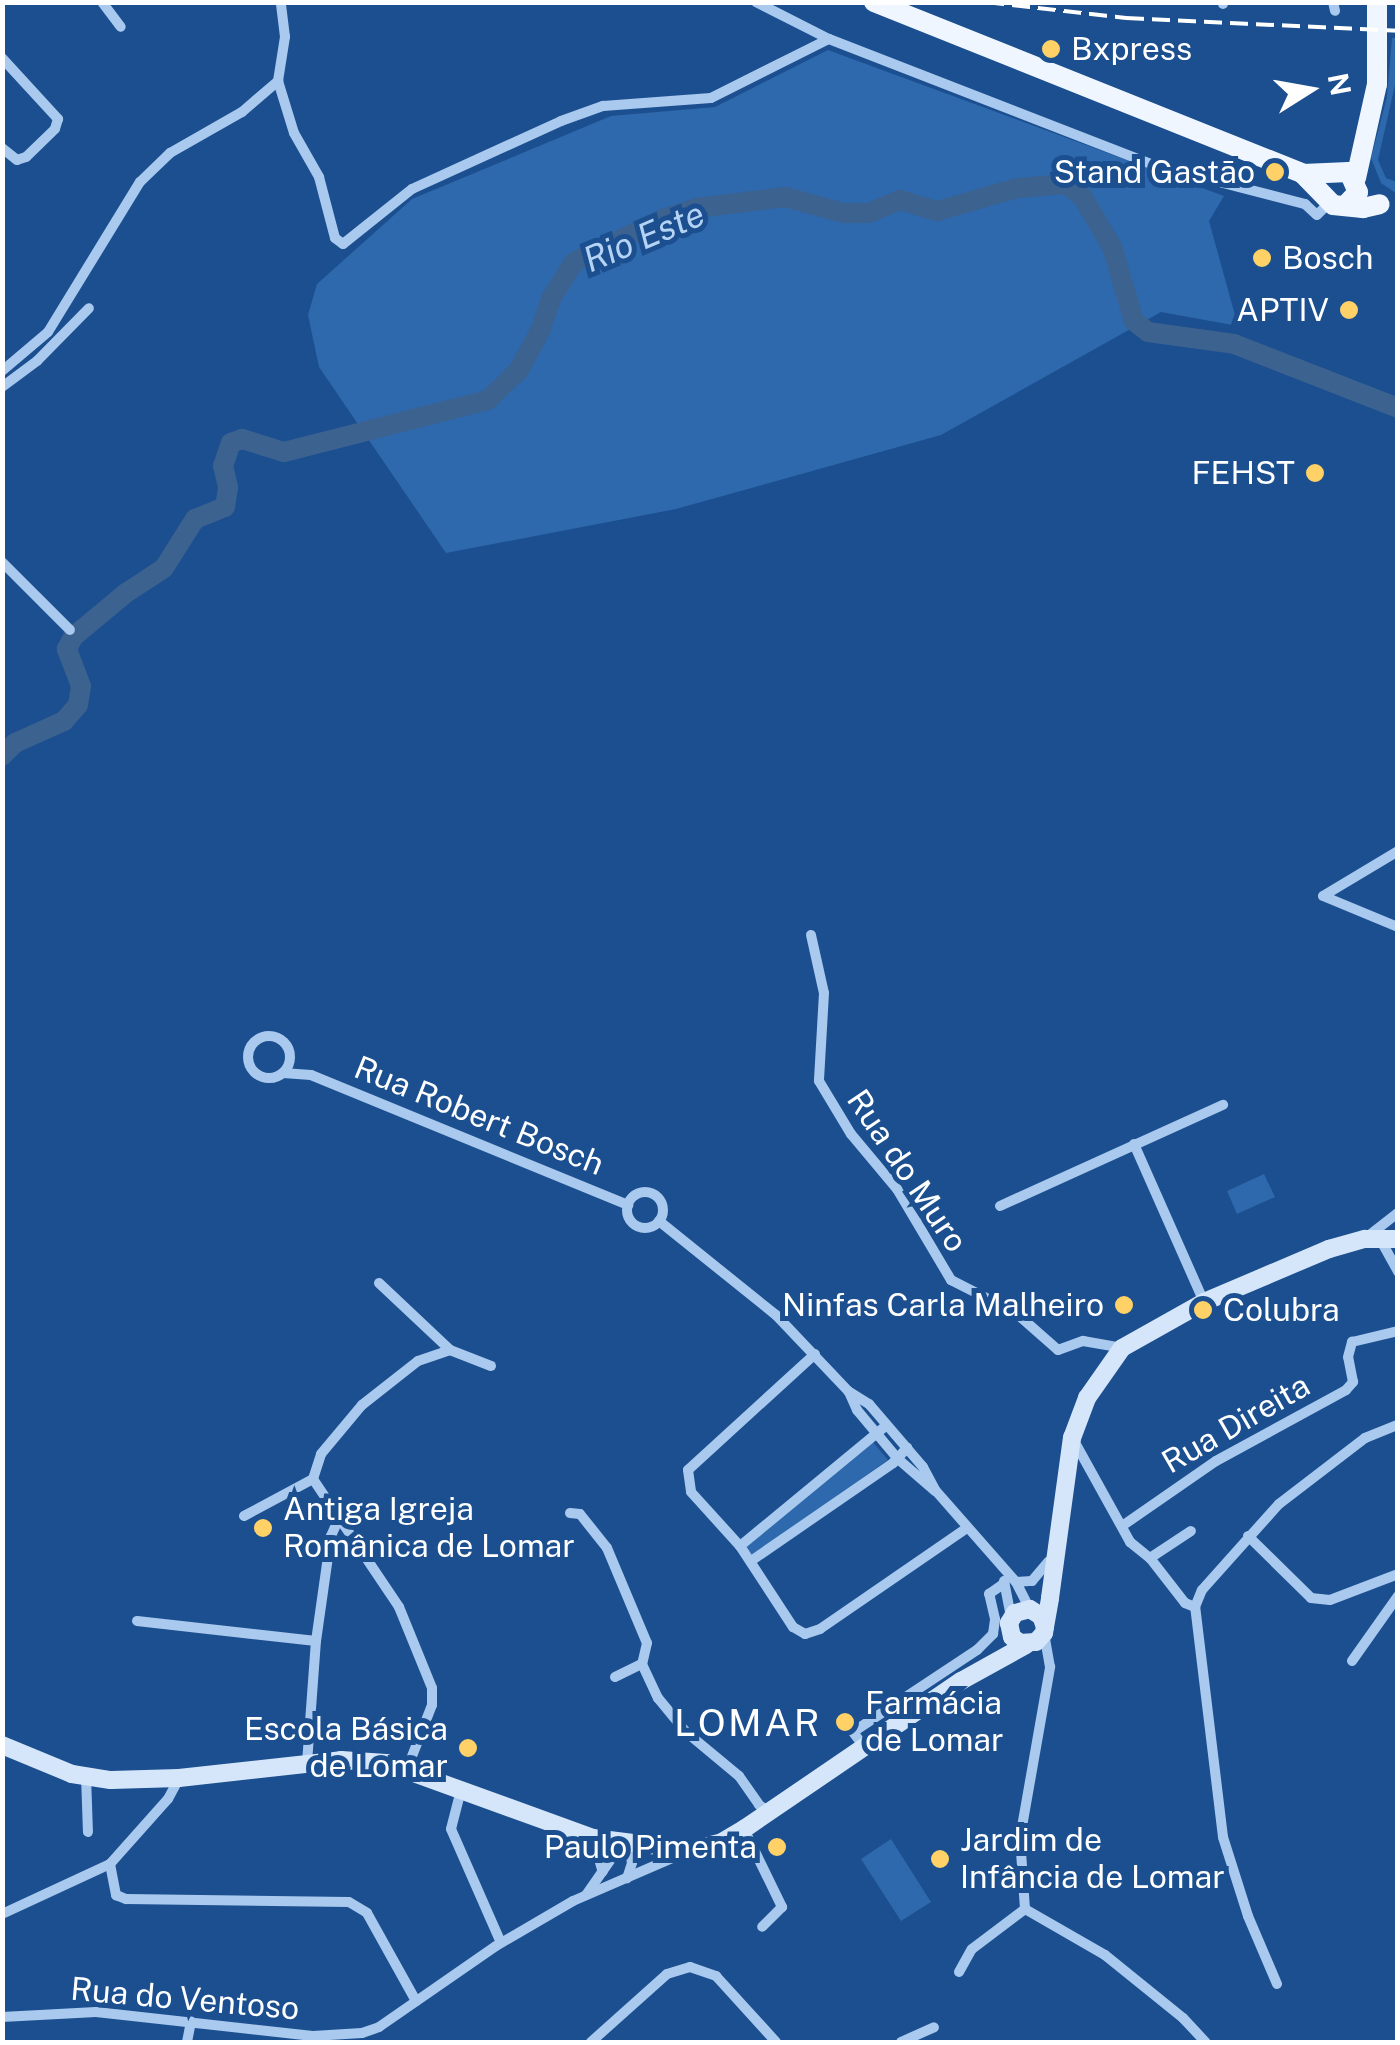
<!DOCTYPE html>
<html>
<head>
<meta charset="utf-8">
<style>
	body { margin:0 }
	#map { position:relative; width:1400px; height:2045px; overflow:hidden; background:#1b4f8f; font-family:"Public Sans",sans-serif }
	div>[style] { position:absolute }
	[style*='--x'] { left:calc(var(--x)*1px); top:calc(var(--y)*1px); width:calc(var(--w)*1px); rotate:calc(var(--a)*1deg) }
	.green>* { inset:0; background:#2e69ad }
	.river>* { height:20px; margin:-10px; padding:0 10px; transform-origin:10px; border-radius:10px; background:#3c6290 }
	.street>* { height:10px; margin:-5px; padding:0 5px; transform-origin:5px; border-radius:5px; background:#a9c9ee }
	.street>.ring { margin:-5px; padding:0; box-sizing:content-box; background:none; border:10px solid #a9c9ee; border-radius:50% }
	.secondary>* { height:18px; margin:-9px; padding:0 9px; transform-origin:9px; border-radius:9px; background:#d6e6fa }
	.primary>* { height:20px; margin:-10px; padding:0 10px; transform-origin:10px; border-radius:10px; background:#f0f6ff }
	.rail>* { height:4px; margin-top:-2px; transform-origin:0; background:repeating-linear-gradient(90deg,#fff 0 18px,transparent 0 26px) }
	.dots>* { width:28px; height:28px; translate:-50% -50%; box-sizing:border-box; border:5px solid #1b4f8f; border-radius:50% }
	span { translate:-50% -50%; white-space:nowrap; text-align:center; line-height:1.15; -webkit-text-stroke:10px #1b4f8f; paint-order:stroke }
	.poi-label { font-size:32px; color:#fff }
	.left { translate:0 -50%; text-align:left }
	.right { translate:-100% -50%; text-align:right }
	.street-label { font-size:32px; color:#fff }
	.water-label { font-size:35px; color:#b5d3f5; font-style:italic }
	.quarter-label { font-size:38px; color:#fff; letter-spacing:2.5px }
	.frame { position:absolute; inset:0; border:5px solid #fff; pointer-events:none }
	.north { position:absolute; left:1260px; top:40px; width:100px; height:100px; -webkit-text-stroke:8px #1b4f8f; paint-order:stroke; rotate:79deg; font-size:28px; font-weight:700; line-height:40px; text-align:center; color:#fff }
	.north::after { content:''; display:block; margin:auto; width:35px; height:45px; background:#fff; clip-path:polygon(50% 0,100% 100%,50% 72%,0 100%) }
</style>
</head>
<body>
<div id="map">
	<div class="green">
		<div style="clip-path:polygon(1392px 38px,1397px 38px,1397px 76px,1378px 160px,1386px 178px,1397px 182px,1397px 194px,1381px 183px,1371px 158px,1387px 97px)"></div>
		<div style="clip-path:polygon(828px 50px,1224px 196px,1209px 221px,1238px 326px,1161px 312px,941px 435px,676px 509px,446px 553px,319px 367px,308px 315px,317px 284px,412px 199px,611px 116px,715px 107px)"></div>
		<div style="clip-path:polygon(1264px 1174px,1275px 1197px,1237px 1214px,1227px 1191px)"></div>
		<div style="clip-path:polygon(872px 1441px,888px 1460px,752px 1555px,745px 1547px)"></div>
		<div style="clip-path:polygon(891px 1839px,931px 1902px,901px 1921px,861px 1859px)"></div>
	</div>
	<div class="river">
		<div style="--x:2;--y:756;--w:18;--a:-45"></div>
		<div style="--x:15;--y:743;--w:54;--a:-24.2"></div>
		<div style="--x:64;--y:721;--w:21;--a:-49"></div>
		<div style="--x:78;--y:705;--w:19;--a:-81"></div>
		<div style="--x:81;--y:686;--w:40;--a:-111"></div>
		<div style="--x:67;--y:649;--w:13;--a:-63"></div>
		<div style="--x:73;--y:637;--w:69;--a:-39.7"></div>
		<div style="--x:126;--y:593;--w:45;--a:-33.3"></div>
		<div style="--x:164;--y:568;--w:58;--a:-57.7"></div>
		<div style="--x:195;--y:519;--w:32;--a:-22"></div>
		<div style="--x:225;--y:507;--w:20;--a:-81"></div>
		<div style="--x:228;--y:487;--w:22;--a:-103"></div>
		<div style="--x:223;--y:466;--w:24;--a:-71"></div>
		<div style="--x:231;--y:443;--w:12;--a:-20"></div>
		<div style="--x:242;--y:439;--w:44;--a:17.2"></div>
		<div style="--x:284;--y:452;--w:211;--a:-14.3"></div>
		<div style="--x:488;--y:400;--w:43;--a:-44.1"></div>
		<div style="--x:519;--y:370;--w:44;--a:-61.7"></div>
		<div style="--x:540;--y:331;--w:36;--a:-71"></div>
		<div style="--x:552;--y:297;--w:41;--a:-57.8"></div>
		<div style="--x:574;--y:262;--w:99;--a:-25.8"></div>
		<div style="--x:663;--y:219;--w:36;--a:-18"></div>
		<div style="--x:697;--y:208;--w:89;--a:-7.1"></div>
		<div style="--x:785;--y:197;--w:60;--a:15.4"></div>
		<div style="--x:843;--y:213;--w:26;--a:0"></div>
		<div style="--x:869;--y:213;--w:34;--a:-23"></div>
		<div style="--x:900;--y:200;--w:39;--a:17"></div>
		<div style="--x:937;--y:211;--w:84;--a:-15.9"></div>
		<div style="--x:1018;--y:188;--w:48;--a:-4.8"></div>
		<div style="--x:1066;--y:184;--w:20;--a:37"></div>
		<div style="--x:1082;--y:196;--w:59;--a:59.5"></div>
		<div style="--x:1112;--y:247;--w:77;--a:73.4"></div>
		<div style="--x:1134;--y:321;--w:18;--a:38"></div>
		<div style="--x:1148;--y:332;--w:87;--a:7.9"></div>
		<div style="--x:1234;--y:344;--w:176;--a:21.3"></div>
	</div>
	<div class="street">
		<div style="--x:102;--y:2;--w:31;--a:53"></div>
		<div style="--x:756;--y:2;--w:82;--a:26.9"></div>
		<div style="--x:829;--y:39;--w:352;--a:21.2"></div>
		<div style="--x:1157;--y:166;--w:153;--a:14.4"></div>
		<div style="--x:1305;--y:204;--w:16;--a:43"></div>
		<div style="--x:1317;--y:215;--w:17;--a:-45"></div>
		<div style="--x:1223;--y:2;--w:2;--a:90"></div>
		<div style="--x:1333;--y:2;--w:9;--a:77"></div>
		<div style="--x:2;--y:58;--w:83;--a:47.4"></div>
		<div style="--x:58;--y:119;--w:10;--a:107"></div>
		<div style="--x:55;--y:129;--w:40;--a:136"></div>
		<div style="--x:26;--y:157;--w:9;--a:162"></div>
		<div style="--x:17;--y:160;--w:19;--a:-141"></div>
		<div style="--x:278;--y:81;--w:54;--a:72.9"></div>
		<div style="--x:294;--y:133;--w:51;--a:60.4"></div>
		<div style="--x:319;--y:177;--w:63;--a:75.3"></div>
		<div style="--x:335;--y:238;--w:10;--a:37"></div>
		<div style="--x:343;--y:244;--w:88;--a:-38.6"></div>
		<div style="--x:412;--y:189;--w:164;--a:-24.5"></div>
		<div style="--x:561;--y:121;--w:45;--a:-19.7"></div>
		<div style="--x:603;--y:106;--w:108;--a:-4.2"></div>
		<div style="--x:711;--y:98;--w:132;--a:-26.6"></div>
		<div style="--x:2;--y:371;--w:60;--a:-40.3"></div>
		<div style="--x:48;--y:332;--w:176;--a:-58.5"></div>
		<div style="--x:140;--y:182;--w:42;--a:-44"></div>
		<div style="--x:170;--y:153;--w:83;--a:-29.7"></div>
		<div style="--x:242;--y:112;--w:48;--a:-40.7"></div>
		<div style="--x:278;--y:81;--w:45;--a:-81"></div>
		<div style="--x:285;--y:37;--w:35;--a:-97"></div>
		<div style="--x:2;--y:387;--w:44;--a:-36.6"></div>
		<div style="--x:37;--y:361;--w:74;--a:-45.5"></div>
		<div style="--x:2;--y:562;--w:96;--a:45"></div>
		<div style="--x:1398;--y:851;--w:87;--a:149"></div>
		<div style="--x:1323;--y:896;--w:81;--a:22.5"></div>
		<div style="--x:811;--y:935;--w:59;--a:77.4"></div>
		<div style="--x:824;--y:993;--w:88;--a:93.3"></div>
		<div style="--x:819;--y:1081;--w:62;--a:58.9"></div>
		<div style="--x:851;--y:1134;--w:72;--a:50.1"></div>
		<div style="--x:897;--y:1189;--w:106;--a:59.3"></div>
		<div style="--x:951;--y:1280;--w:73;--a:26.9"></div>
		<div style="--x:1016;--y:1313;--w:56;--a:41.4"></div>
		<div style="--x:1058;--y:1350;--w:27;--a:-20"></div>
		<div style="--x:1083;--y:1341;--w:40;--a:10"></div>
		<div class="ring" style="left:248px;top:1036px;width:32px;height:32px"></div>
		<div style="--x:283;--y:1073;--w:28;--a:4"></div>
		<div style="--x:311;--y:1075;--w:343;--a:22.3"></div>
		<div style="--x:1134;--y:1144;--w:173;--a:66.1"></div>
		<div class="ring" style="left:627px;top:1192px;width:26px;height:26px"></div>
		<div style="--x:1000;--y:1206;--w:245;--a:-24.4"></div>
		<div style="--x:659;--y:1221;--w:150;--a:38.8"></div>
		<div style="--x:776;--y:1315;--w:105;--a:46.5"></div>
		<div style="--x:848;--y:1391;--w:25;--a:32"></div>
		<div style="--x:869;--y:1404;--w:83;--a:49.4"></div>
		<div style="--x:923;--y:1467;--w:27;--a:62"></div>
		<div style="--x:936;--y:1491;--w:121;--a:48.7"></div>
		<div style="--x:1016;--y:1582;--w:30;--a:63"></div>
		<div style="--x:1367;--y:1237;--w:39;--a:-38"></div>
		<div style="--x:1380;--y:1239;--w:38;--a:61"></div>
		<div style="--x:379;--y:1283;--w:98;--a:43.3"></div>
		<div style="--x:815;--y:1354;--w:172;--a:137.6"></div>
		<div style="--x:688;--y:1470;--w:22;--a:82"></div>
		<div style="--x:691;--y:1492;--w:73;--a:47.8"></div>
		<div style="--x:740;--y:1546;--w:97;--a:56.8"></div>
		<div style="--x:793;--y:1627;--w:14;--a:30"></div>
		<div style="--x:805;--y:1634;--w:16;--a:-18"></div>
		<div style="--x:820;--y:1629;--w:178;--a:-34.5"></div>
		<div style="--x:849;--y:1392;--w:20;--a:66"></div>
		<div style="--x:857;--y:1410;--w:64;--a:50.1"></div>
		<div style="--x:898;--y:1459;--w:49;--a:40.9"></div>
		<div style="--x:1073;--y:1439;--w:118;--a:61"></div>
		<div style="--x:1130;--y:1542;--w:26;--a:39"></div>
		<div style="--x:1150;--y:1558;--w:57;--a:52.1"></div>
		<div style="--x:1185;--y:1603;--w:11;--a:22"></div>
		<div style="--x:313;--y:1479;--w:154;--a:56.1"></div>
		<div style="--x:399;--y:1607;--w:87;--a:67.8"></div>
		<div style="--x:432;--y:1688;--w:17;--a:90"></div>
		<div style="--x:432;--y:1705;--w:69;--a:111.3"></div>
		<div style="--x:313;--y:1479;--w:26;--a:-72"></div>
		<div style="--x:321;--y:1454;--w:64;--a:-50.1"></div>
		<div style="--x:362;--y:1405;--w:71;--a:-38.2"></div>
		<div style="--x:418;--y:1361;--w:34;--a:-19"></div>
		<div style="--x:450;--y:1350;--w:44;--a:21.3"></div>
		<div style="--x:570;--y:1513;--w:10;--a:6"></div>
		<div style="--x:580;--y:1514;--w:43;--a:51.5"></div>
		<div style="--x:607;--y:1548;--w:103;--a:67.2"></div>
		<div style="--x:647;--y:1643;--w:22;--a:103"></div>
		<div style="--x:244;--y:1516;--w:78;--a:-28.2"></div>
		<div style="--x:1122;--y:1526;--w:114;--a:-34.7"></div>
		<div style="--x:1216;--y:1461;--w:148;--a:-28.6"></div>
		<div style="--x:1346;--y:1390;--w:11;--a:-49"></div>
		<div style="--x:1353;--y:1382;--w:25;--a:-101"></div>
		<div style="--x:1348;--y:1357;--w:16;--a:-75"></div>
		<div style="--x:1352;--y:1342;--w:47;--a:-13.4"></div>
		<div style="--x:1248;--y:1536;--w:88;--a:44.5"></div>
		<div style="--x:1311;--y:1598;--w:19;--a:6"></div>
		<div style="--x:1330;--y:1600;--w:73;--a:-20.9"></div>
		<div style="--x:740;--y:1546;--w:190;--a:-39.5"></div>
		<div style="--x:1150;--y:1558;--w:49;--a:-33.4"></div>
		<div style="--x:751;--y:1561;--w:173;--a:-34.6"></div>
		<div style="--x:893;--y:1463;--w:21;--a:-47"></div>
		<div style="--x:1004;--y:1581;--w:38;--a:79"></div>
		<div style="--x:1016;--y:1582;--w:16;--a:-4"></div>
		<div style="--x:1032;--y:1581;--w:25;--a:-50"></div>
		<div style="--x:137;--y:1621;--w:180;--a:6.4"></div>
		<div style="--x:1352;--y:1661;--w:80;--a:-54.7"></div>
		<div style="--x:615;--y:1677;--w:30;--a:-26"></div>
		<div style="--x:642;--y:1664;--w:38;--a:65"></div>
		<div style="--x:658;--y:1698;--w:44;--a:50.5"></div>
		<div style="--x:686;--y:1732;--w:69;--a:39.7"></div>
		<div style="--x:739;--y:1776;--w:35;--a:55"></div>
		<div style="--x:759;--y:1805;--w:13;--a:32"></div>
		<div style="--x:865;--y:1748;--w:20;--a:-127"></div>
		<div style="--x:853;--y:1732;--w:149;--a:-33.5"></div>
		<div style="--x:977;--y:1650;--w:23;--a:-45"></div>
		<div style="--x:993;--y:1634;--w:15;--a:-82"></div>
		<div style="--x:995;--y:1619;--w:26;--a:-103"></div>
		<div style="--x:989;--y:1594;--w:19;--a:-35"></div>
		<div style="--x:307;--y:1763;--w:122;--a:-85.8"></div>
		<div style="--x:316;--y:1641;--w:106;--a:-81.9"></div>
		<div style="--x:331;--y:1536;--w:20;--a:-66"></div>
		<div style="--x:86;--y:1776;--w:56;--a:88"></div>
		<div style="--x:461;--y:1790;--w:40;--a:104.4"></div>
		<div style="--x:451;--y:1829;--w:124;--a:66.3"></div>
		<div style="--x:744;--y:1829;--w:87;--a:64"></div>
		<div style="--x:782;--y:1907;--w:28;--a:135"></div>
		<div style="--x:593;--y:1838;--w:35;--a:74"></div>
		<div style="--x:110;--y:1864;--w:32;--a:79"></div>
		<div style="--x:116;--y:1895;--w:11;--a:22"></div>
		<div style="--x:126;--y:1899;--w:223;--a:0.8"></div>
		<div style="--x:349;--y:1902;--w:21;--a:31"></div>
		<div style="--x:367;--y:1913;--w:101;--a:60.9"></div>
		<div style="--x:586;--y:1895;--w:52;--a:-55.1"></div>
		<div style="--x:616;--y:1852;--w:14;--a:-34"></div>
		<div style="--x:628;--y:1844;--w:19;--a:78"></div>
		<div style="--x:632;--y:1863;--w:16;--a:108"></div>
		<div style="--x:1025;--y:1909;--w:71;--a:-94"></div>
		<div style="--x:1020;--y:1838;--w:174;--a:-80"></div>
		<div style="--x:1050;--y:1667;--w:34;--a:-100"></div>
		<div style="--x:1025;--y:1909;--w:92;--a:29.9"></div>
		<div style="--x:1105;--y:1955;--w:100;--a:38.9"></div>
		<div style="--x:1183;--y:2018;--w:33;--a:47"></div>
		<div style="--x:2;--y:1914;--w:119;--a:-24.8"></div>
		<div style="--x:110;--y:1864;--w:87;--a:-48.3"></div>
		<div style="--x:168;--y:1799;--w:24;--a:-62"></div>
		<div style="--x:959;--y:1972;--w:26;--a:-61"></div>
		<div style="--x:972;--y:1949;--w:66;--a:-37"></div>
		<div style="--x:1277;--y:1984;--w:74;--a:-113.1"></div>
		<div style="--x:1248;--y:1916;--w:83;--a:-107.6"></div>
		<div style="--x:1223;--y:1837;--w:232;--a:-96.9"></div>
		<div style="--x:1195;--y:1607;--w:18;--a:-68"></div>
		<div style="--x:1202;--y:1590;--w:115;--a:-48.2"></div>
		<div style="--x:1279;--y:1504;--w:108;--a:-37.5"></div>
		<div style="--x:1365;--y:1438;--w:35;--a:-22"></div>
		<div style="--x:2;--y:2017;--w:94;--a:-3"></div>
		<div style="--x:96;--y:2012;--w:218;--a:6.3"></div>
		<div style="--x:313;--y:2036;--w:49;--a:-3.5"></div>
		<div style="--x:362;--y:2033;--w:18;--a:-19"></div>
		<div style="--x:379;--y:2027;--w:142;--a:-34.7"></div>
		<div style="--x:496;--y:1946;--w:89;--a:-30.3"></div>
		<div style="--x:573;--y:1901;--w:123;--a:-23.4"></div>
		<div style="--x:187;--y:2042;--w:21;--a:-79"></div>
		<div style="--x:591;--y:2042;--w:102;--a:-41.8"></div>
		<div style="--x:667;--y:1974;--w:24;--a:-17"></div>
		<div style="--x:690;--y:1967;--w:28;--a:19"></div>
		<div style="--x:716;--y:1976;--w:89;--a:47.7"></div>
		<div style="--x:901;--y:2042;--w:36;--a:-24"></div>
	</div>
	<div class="secondary">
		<div style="--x:1045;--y:1627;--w:12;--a:-110"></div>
		<div style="--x:1041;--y:1616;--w:13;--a:-148"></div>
		<div style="--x:1030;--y:1609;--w:16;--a:165"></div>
		<div style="--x:1015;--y:1613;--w:12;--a:121"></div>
		<div style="--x:1009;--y:1623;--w:14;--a:78"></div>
		<div style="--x:1012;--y:1637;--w:10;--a:37"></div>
		<div style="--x:1020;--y:1643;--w:16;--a:-4"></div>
		<div style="--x:1036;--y:1642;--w:12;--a:-48"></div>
		<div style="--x:1044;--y:1633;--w:6;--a:-81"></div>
		<div style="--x:1045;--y:1627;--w:29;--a:-80"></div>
		<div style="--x:1050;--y:1598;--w:162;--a:-82.2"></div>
		<div style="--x:1072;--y:1438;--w:43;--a:-69.4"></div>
		<div style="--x:1087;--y:1398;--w:61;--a:-55"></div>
		<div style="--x:1122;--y:1348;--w:94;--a:-29.3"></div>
		<div style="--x:1204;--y:1302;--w:136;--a:-23"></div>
		<div style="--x:1329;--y:1249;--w:37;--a:-16"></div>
		<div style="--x:1365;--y:1239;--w:33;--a:0"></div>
		<div style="--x:2;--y:1745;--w:76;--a:22.5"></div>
		<div style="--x:72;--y:1774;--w:39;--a:9"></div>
		<div style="--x:111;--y:1780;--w:68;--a:-1.7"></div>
		<div style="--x:179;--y:1778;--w:163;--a:-6.3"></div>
		<div style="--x:341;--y:1760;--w:45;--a:3.8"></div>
		<div style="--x:386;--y:1763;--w:220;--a:19.9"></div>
		<div style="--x:593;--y:1838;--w:99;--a:7"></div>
		<div style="--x:691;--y:1850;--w:32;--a:-14"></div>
		<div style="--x:722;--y:1842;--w:26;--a:-31"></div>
		<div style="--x:744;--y:1829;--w:263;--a:-34.3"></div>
		<div style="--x:961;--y:1681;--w:74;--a:-29"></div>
	</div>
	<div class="primary">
		<div style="--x:874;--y:2;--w:462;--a:21.8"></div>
		<div style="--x:1303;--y:174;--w:43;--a:45.9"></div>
		<div style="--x:1333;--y:205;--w:30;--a:6"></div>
		<div style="--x:1363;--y:208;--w:17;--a:-13"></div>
		<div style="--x:1303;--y:174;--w:46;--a:-2.5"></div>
		<div style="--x:1349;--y:172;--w:22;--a:66"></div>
		<div style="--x:1358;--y:192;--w:19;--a:133"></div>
		<div style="--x:1356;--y:178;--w:96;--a:-77.4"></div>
		<div style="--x:1377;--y:84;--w:82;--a:-90"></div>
	</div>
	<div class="rail">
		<div style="--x:986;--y:2;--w:141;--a:6.5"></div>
		<div style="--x:1126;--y:18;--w:272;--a:2.7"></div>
	</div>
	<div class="dots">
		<div style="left:1051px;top:49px;background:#ffd166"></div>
		<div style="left:1275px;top:172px;background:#ffd166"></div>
		<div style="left:1262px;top:258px;background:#ffd166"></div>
		<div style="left:1349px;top:310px;background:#ffd166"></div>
		<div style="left:1315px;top:473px;background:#ffd166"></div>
		<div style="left:1124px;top:1305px;background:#ffd166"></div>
		<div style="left:1203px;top:1310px;background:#ffd166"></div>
		<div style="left:263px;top:1528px;background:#ffd166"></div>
		<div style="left:845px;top:1722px;background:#ffd166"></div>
		<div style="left:468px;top:1748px;background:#ffd166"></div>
		<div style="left:777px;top:1847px;background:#ffd166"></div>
		<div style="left:940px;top:1859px;background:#ffd166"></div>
	</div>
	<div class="poi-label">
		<span class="left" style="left:1071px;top:49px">Bxpress</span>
		<span class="right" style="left:1255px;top:172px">Stand Gastāo</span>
		<span class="left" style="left:1282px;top:258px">Bosch</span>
		<span class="right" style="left:1329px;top:310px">APTIV</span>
		<span class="right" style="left:1295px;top:473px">FEHST</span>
		<span class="right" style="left:1104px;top:1305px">Ninfas Carla Malheiro</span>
		<span class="left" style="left:1223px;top:1310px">Colubra</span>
		<span class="left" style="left:283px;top:1528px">Antiga Igreja<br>Românica de Lomar</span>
		<span class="left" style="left:865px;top:1722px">Farmácia<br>de Lomar</span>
		<span class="right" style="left:448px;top:1748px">Escola Básica<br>de Lomar</span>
		<span class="left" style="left:960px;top:1859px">Jardim de<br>Infância de Lomar</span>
		<span class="right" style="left:757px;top:1847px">Paulo Pimenta</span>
	</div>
	<div class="street-label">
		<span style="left:479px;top:1116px;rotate:22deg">Rua Robert Bosch</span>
		<span style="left:907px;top:1171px;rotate:56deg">Rua do Muro</span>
		<span style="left:1236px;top:1424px;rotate:-30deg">Rua Direita</span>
		<span style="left:185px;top:1999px;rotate:5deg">Rua do Ventoso</span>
	</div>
	<div class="water-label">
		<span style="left:644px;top:237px;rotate:-23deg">Rio Este</span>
	</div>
	<div class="quarter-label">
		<span style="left:748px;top:1723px">LOMAR</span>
	</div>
	<div class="frame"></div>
	<div class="north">N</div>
</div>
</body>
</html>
